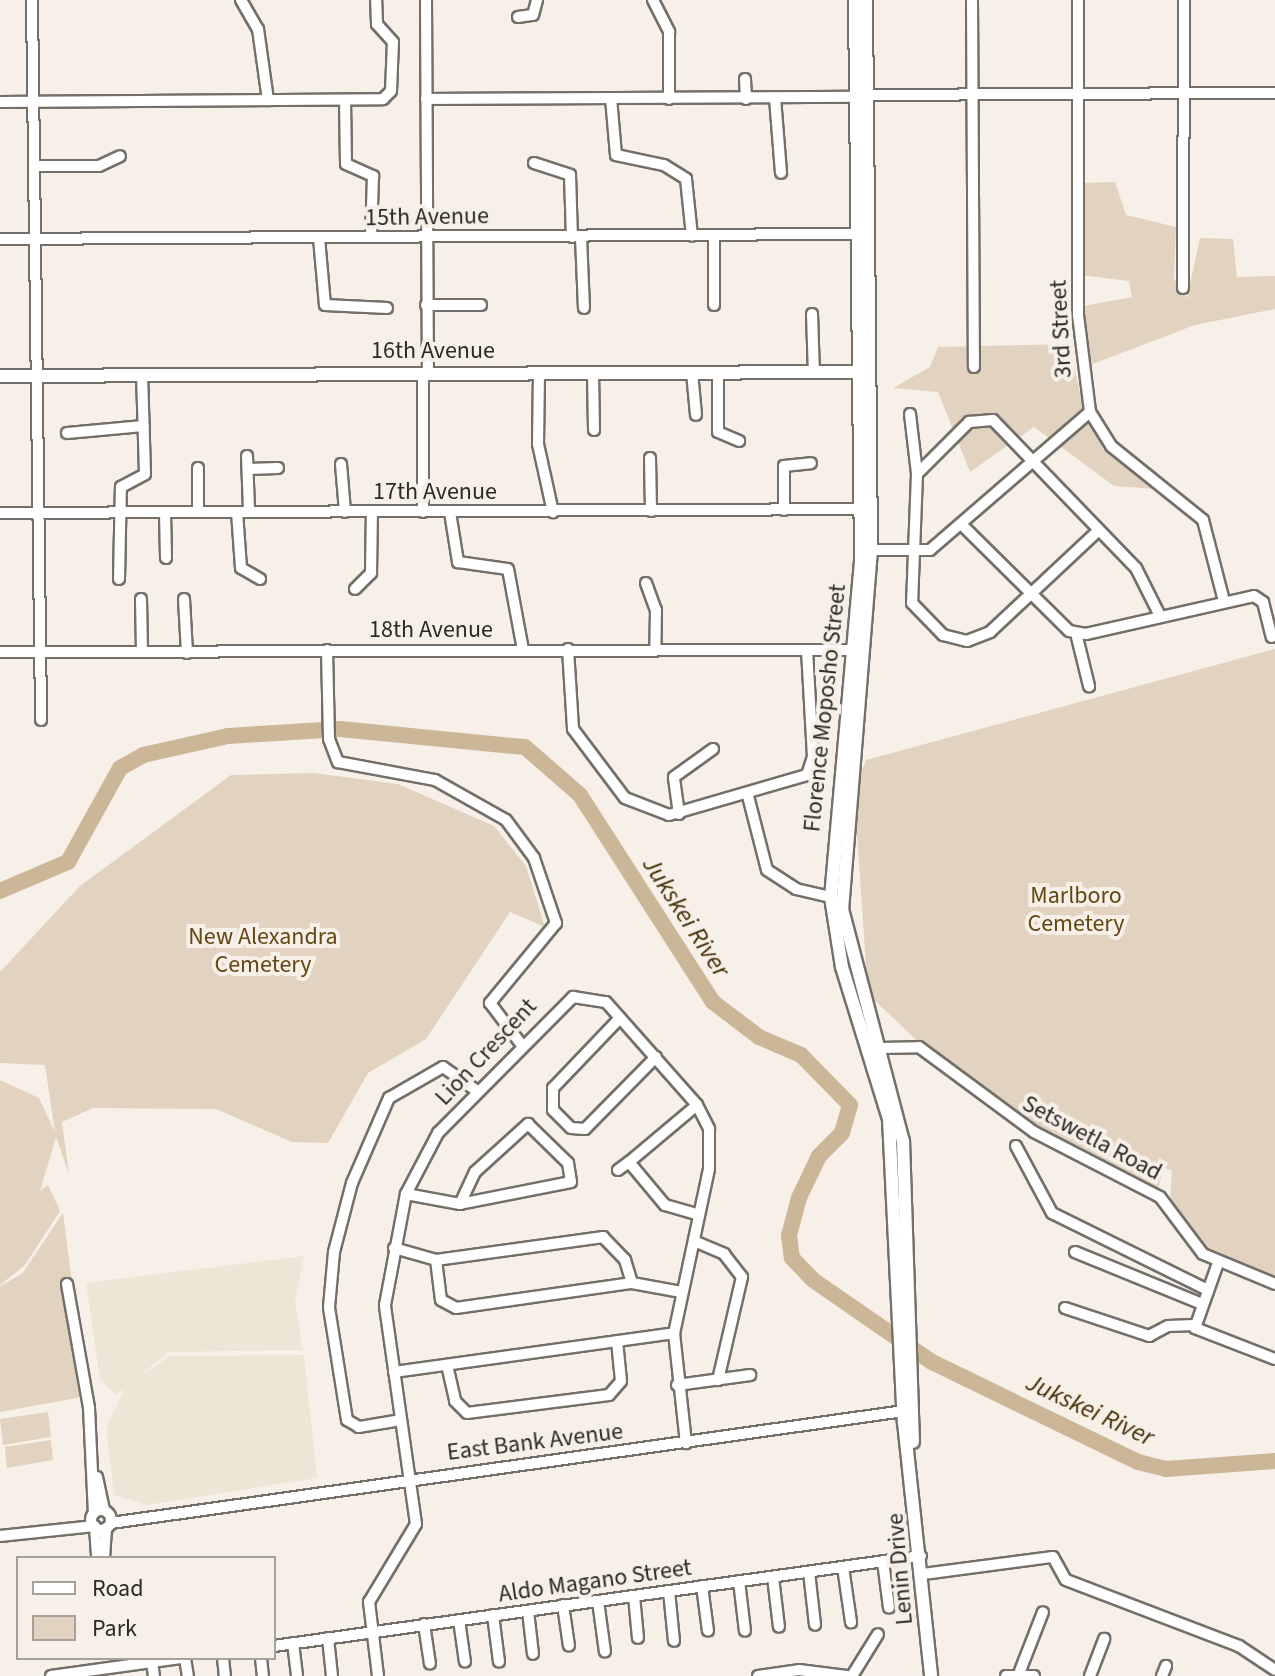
<!DOCTYPE html>
<html>
<head>
<meta charset="utf-8">
<style>
	body { margin:0 }
	#map { position:relative; width:1275px; height:1676px; overflow:hidden; background:#f6f0e8; font-family:"Source Sans 3",sans-serif }
	div>[style] { position:absolute }
	[style*='--x'] { left:calc(var(--x)*1px); top:calc(var(--y)*1px); width:calc(var(--w)*1px); rotate:calc(var(--a)*1deg) }
	.built>* { inset:0; background:#efe5d7 }
	.green>* { inset:0; background:#e1d3c0 }
	.river>* { height:16px; margin:-8px; padding:0 8px; transform-origin:8px; border-radius:8px; background:#cbb698 }
	.roads { filter:drop-shadow(2px 0 #746f68) drop-shadow(-2px 0 #746f68) drop-shadow(0 2px #746f68) drop-shadow(0 -2px #746f68) }
	.minor>* { height:10px; margin:-5px; padding:0 5px; transform-origin:5px; border-radius:5px; background:#fff }
	.minor>.ring { margin:-5px; padding:0; box-sizing:content-box; background:none; border:10px solid #fff; border-radius:50% }
	.tertiary>* { height:12px; margin:-6px; padding:0 6px; transform-origin:6px; border-radius:6px; background:#fff }
	span { translate:-50% -50%; white-space:nowrap; text-align:center; line-height:1.15; -webkit-text-stroke:8px #f6f0e8; paint-order:stroke }
	.street-label { font-size:24px; color:#2c2a27 }
	.park-label { font-size:24px; color:#654714 }
	.water-label { font-size:26px; color:#462f08; font-style:italic }
	.legend { position:absolute; left:16px; top:1556px; width:260px; height:104px; box-sizing:border-box; background:#f6f0e8; border:2px solid #a5a19b; margin:0; padding:10px 14px; list-style:none; font-size:24px; color:#2c2a27 }
	.legend li { display:flex; align-items:center; gap:16px; height:40px }
	.legend b { width:40px; border:2px solid #a5a19b }
</style>
</head>
<body>
<div id="map">
	<div class="built">
		<div style="clip-path:polygon(304px 1256px,295px 1301px,303px 1350px,169px 1352px,116px 1395px,100px 1379px,86px 1283px)"></div>
		<div style="clip-path:polygon(304px 1355px,317px 1478px,146px 1505px,114px 1495px,106px 1428px,125px 1387px,169px 1356px)"></div>
	</div>
	<div class="green">
		<div style="clip-path:polygon(1115px 182px,1126px 215px,1176px 227px,1174px 279px,1187px 298px,1200px 238px,1233px 239px,1237px 277px,1275px 276px,1275px 309px,1195px 325px,1090px 365px,1084px 306px,1132px 297px,1129px 281px,1081px 275px,1079px 183px)"></div>
		<div style="clip-path:polygon(1069px 344px,1080px 393px,1108px 448px,1156px 489px,1114px 486px,1034px 427px,970px 472px,938px 392px,893px 388px,930px 367px,938px 347px)"></div>
		<div style="clip-path:polygon(1275px 649px,1275px 1282px,1199px 1249px,1170px 1202px,1172px 1170px,1164px 1168px,1157px 1192px,1065px 1146px,952px 1074px,868px 994px,854px 791px,866px 760px)"></div>
		<div style="clip-path:polygon(314px 773px,398px 784px,494px 826px,526px 866px,545px 927px,510px 912px,426px 1039px,368px 1073px,328px 1143px,292px 1142px,216px 1109px,93px 1108px,62px 1122px,69px 1174px,56px 1137px,40px 1191px,48px 1185px,60px 1211px,25px 1265px,0 1285px,0 1080px,39px 1098px,55px 1132px,45px 1065px,0 1063px,0 972px,80px 886px,231px 775px)"></div>
		<div style="clip-path:polygon(63px 1213px,87px 1396px,0 1412px,0 1286px,22px 1274px)"></div>
		<div style="clip-path:polygon(48px 1412px,51px 1437px,3px 1445px,0 1419px)"></div>
		<div style="clip-path:polygon(51px 1440px,53px 1460px,7px 1468px,5px 1447px)"></div>
	</div>
	<div class="river">
		<div style="--x:0;--y:891;--w:74;--a:-23.1"></div>
		<div style="--x:68;--y:862;--w:107;--a:-61"></div>
		<div style="--x:120;--y:768;--w:26;--a:-29"></div>
		<div style="--x:143;--y:755;--w:87;--a:-12.6"></div>
		<div style="--x:228;--y:736;--w:112;--a:-3.6"></div>
		<div style="--x:340;--y:729;--w:186;--a:5.6"></div>
		<div style="--x:525;--y:747;--w:73;--a:41.1"></div>
		<div style="--x:580;--y:795;--w:246;--a:57.3"></div>
		<div style="--x:713;--y:1002;--w:58;--a:37.3"></div>
		<div style="--x:759;--y:1037;--w:46;--a:23.2"></div>
		<div style="--x:801;--y:1055;--w:70;--a:45.6"></div>
		<div style="--x:850;--y:1105;--w:29;--a:106"></div>
		<div style="--x:842;--y:1133;--w:33;--a:135"></div>
		<div style="--x:819;--y:1156;--w:47;--a:115.5"></div>
		<div style="--x:799;--y:1198;--w:38;--a:105"></div>
		<div style="--x:789;--y:1235;--w:23;--a:83"></div>
		<div style="--x:792;--y:1258;--w:30;--a:46"></div>
		<div style="--x:813;--y:1280;--w:145;--a:34.6"></div>
		<div style="--x:932;--y:1362;--w:229;--a:25.9"></div>
		<div style="--x:1138;--y:1462;--w:29;--a:14"></div>
		<div style="--x:1166;--y:1469;--w:109;--a:-4.2"></div>
	</div>
	<div class="roads">
		<div class="minor">
			<div style="--x:32;--y:0;--w:720;--a:89.28"></div>
			<div style="--x:241;--y:0;--w:34;--a:60"></div>
			<div style="--x:258;--y:29;--w:72;--a:82"></div>
			<div style="--x:426;--y:0;--w:372;--a:89.7"></div>
			<div style="--x:653;--y:0;--w:36;--a:63"></div>
			<div style="--x:669;--y:32;--w:67;--a:90"></div>
			<div style="--x:972;--y:0;--w:367;--a:89.7"></div>
			<div style="--x:1078;--y:0;--w:315;--a:90"></div>
			<div style="--x:1078;--y:315;--w:98;--a:82.9"></div>
			<div style="--x:1090;--y:412;--w:40;--a:58"></div>
			<div style="--x:1111;--y:446;--w:118;--a:38.8"></div>
			<div style="--x:1203;--y:520;--w:84;--a:75.5"></div>
			<div style="--x:518;--y:17;--w:15;--a:-8"></div>
			<div style="--x:533;--y:15;--w:16;--a:-75"></div>
			<div style="--x:745;--y:79;--w:20;--a:87"></div>
			<div style="--x:866;--y:95;--w:409;--a:-0.3"></div>
			<div style="--x:611;--y:98;--w:57;--a:85"></div>
			<div style="--x:616;--y:155;--w:49;--a:11.8"></div>
			<div style="--x:664;--y:165;--w:26;--a:32"></div>
			<div style="--x:686;--y:179;--w:57;--a:84"></div>
			<div style="--x:775;--y:98;--w:75;--a:85.4"></div>
			<div style="--x:426;--y:99;--w:429;--a:-0.3"></div>
			<div style="--x:345;--y:100;--w:64;--a:89.1"></div>
			<div style="--x:346;--y:164;--w:30;--a:24"></div>
			<div style="--x:373;--y:176;--w:61;--a:91.9"></div>
			<div style="--x:0;--y:102;--w:383;--a:-0.4"></div>
			<div style="--x:383;--y:99;--w:11;--a:-45"></div>
			<div style="--x:391;--y:91;--w:49;--a:-87.7"></div>
			<div style="--x:393;--y:42;--w:24;--a:-132"></div>
			<div style="--x:377;--y:24;--w:24;--a:-92"></div>
			<div style="--x:534;--y:163;--w:38;--a:18"></div>
			<div style="--x:570;--y:175;--w:62;--a:88.2"></div>
			<div style="--x:34;--y:166;--w:65;--a:0"></div>
			<div style="--x:99;--y:166;--w:23;--a:-25"></div>
			<div style="--x:714;--y:235;--w:70;--a:90"></div>
			<div style="--x:581;--y:237;--w:71;--a:87.6"></div>
			<div style="--x:319;--y:238;--w:67;--a:84.9"></div>
			<div style="--x:325;--y:305;--w:62;--a:2.8"></div>
			<div style="--x:0;--y:239;--w:854;--a:-0.34"></div>
			<div style="--x:1183;--y:288;--w:288;--a:-89.8"></div>
			<div style="--x:426;--y:305;--w:55;--a:0"></div>
			<div style="--x:812;--y:314;--w:59;--a:88.1"></div>
			<div style="--x:593;--y:372;--w:58;--a:89"></div>
			<div style="--x:692;--y:372;--w:43;--a:84.7"></div>
			<div style="--x:718;--y:372;--w:60;--a:90"></div>
			<div style="--x:718;--y:432;--w:23;--a:23"></div>
			<div style="--x:423;--y:373;--w:139;--a:90"></div>
			<div style="--x:539;--y:373;--w:71;--a:90.8"></div>
			<div style="--x:538;--y:444;--w:70;--a:77.6"></div>
			<div style="--x:910;--y:414;--w:60;--a:83.3"></div>
			<div style="--x:917;--y:474;--w:129;--a:92.2"></div>
			<div style="--x:912;--y:603;--w:45;--a:45.9"></div>
			<div style="--x:943;--y:635;--w:25;--a:14"></div>
			<div style="--x:967;--y:641;--w:25;--a:-21"></div>
			<div style="--x:990;--y:632;--w:149;--a:-43.1"></div>
			<div style="--x:67;--y:433;--w:77;--a:-5.2"></div>
			<div style="--x:247;--y:456;--w:55;--a:87.9"></div>
			<div style="--x:650;--y:458;--w:53;--a:88.9"></div>
			<div style="--x:341;--y:464;--w:48;--a:85.2"></div>
			<div style="--x:248;--y:469;--w:30;--a:-2"></div>
			<div style="--x:917;--y:474;--w:74;--a:-45"></div>
			<div style="--x:969;--y:422;--w:24;--a:-5"></div>
			<div style="--x:993;--y:420;--w:206;--a:46"></div>
			<div style="--x:1136;--y:568;--w:54;--a:63.4"></div>
			<div style="--x:784;--y:510;--w:44;--a:-90"></div>
			<div style="--x:784;--y:466;--w:27;--a:-6"></div>
			<div style="--x:198;--y:512;--w:44;--a:-90"></div>
			<div style="--x:237;--y:512;--w:56;--a:85.9"></div>
			<div style="--x:241;--y:568;--w:22;--a:30"></div>
			<div style="--x:450;--y:512;--w:51;--a:80.9"></div>
			<div style="--x:458;--y:562;--w:50;--a:8"></div>
			<div style="--x:508;--y:569;--w:82;--a:79.5"></div>
			<div style="--x:0;--y:513;--w:866;--a:-0.26"></div>
			<div style="--x:165;--y:513;--w:45;--a:88.7"></div>
			<div style="--x:961;--y:524;--w:152;--a:44.7"></div>
			<div style="--x:1069;--y:631;--w:17;--a:10"></div>
			<div style="--x:1086;--y:634;--w:172;--a:-12.7"></div>
			<div style="--x:1254;--y:596;--w:11;--a:34"></div>
			<div style="--x:1263;--y:602;--w:36;--a:76"></div>
			<div style="--x:871;--y:550;--w:59;--a:0"></div>
			<div style="--x:930;--y:550;--w:211;--a:-40.8"></div>
			<div style="--x:119;--y:579;--w:92;--a:-88.8"></div>
			<div style="--x:121;--y:487;--w:27;--a:-28"></div>
			<div style="--x:145;--y:474;--w:99;--a:-91.7"></div>
			<div style="--x:646;--y:583;--w:29;--a:70"></div>
			<div style="--x:656;--y:610;--w:39;--a:91"></div>
			<div style="--x:355;--y:589;--w:23;--a:-45"></div>
			<div style="--x:371;--y:573;--w:61;--a:-89.1"></div>
			<div style="--x:141;--y:599;--w:53;--a:88.9"></div>
			<div style="--x:184;--y:599;--w:54;--a:86.8"></div>
			<div style="--x:1076;--y:633;--w:55;--a:76.2"></div>
			<div style="--x:568;--y:649;--w:80;--a:86.4"></div>
			<div style="--x:573;--y:729;--w:86;--a:53"></div>
			<div style="--x:625;--y:798;--w:47;--a:21.1"></div>
			<div style="--x:669;--y:815;--w:144;--a:-16.2"></div>
			<div style="--x:807;--y:775;--w:19;--a:-72"></div>
			<div style="--x:813;--y:757;--w:107;--a:-93.2"></div>
			<div style="--x:327;--y:650;--w:89;--a:88.7"></div>
			<div style="--x:329;--y:739;--w:25;--a:69"></div>
			<div style="--x:338;--y:762;--w:99;--a:10.5"></div>
			<div style="--x:435;--y:780;--w:81;--a:29.4"></div>
			<div style="--x:506;--y:820;--w:47;--a:53.6"></div>
			<div style="--x:534;--y:858;--w:69;--a:71.3"></div>
			<div style="--x:556;--y:923;--w:104;--a:129.5"></div>
			<div style="--x:490;--y:1003;--w:51;--a:52.9"></div>
			<div style="--x:0;--y:652;--w:858;--a:-0.13"></div>
			<div style="--x:748;--y:796;--w:76;--a:75.6"></div>
			<div style="--x:767;--y:870;--w:35;--a:33"></div>
			<div style="--x:796;--y:889;--w:36;--a:13"></div>
			<div style="--x:679;--y:814;--w:37;--a:-98"></div>
			<div style="--x:674;--y:777;--w:48;--a:-35.7"></div>
			<div style="--x:620;--y:1018;--w:97;--a:133.7"></div>
			<div style="--x:553;--y:1088;--w:22;--a:90"></div>
			<div style="--x:553;--y:1110;--w:25;--a:45"></div>
			<div style="--x:571;--y:1128;--w:14;--a:4"></div>
			<div style="--x:585;--y:1129;--w:101;--a:-45.4"></div>
			<div style="--x:880;--y:1048;--w:39;--a:-1"></div>
			<div style="--x:919;--y:1047;--w:143;--a:36.5"></div>
			<div style="--x:1034;--y:1132;--w:142;--a:27.3"></div>
			<div style="--x:1160;--y:1197;--w:71;--a:53"></div>
			<div style="--x:1203;--y:1254;--w:78;--a:22.6"></div>
			<div style="--x:697;--y:1105;--w:89;--a:140"></div>
			<div style="--x:629;--y:1162;--w:56;--a:50.1"></div>
			<div style="--x:665;--y:1205;--w:35;--a:16"></div>
			<div style="--x:528;--y:1124;--w:56;--a:44.3"></div>
			<div style="--x:568;--y:1163;--w:19;--a:81"></div>
			<div style="--x:571;--y:1182;--w:113;--a:168.8"></div>
			<div style="--x:460;--y:1204;--w:35;--a:-65"></div>
			<div style="--x:475;--y:1172;--w:72;--a:-42.2"></div>
			<div style="--x:1016;--y:1146;--w:76;--a:61.8"></div>
			<div style="--x:1052;--y:1213;--w:172;--a:26.3"></div>
			<div style="--x:618;--y:1170;--w:14;--a:-36"></div>
			<div style="--x:406;--y:1194;--w:55;--a:10.5"></div>
			<div style="--x:694;--y:1241;--w:33;--a:23"></div>
			<div style="--x:724;--y:1254;--w:29;--a:52"></div>
			<div style="--x:742;--y:1277;--w:106;--a:103.1"></div>
			<div style="--x:394;--y:1248;--w:44;--a:15.9"></div>
			<div style="--x:436;--y:1260;--w:169;--a:-7.8"></div>
			<div style="--x:603;--y:1237;--w:32;--a:46"></div>
			<div style="--x:625;--y:1260;--w:24;--a:73"></div>
			<div style="--x:1075;--y:1252;--w:135;--a:22.2"></div>
			<div style="--x:436;--y:1260;--w:40;--a:82.9"></div>
			<div style="--x:441;--y:1300;--w:17;--a:28"></div>
			<div style="--x:456;--y:1308;--w:178;--a:-8.1"></div>
			<div style="--x:632;--y:1283;--w:50;--a:10.4"></div>
			<div style="--x:1218;--y:1263;--w:69;--a:109.5"></div>
			<div style="--x:1195;--y:1328;--w:86;--a:21.2"></div>
			<div style="--x:67;--y:1284;--w:126;--a:79.9"></div>
			<div style="--x:89;--y:1408;--w:105;--a:87.3"></div>
			<div style="--x:1065;--y:1308;--w:89;--a:18.4"></div>
			<div style="--x:1149;--y:1336;--w:21;--a:-28"></div>
			<div style="--x:1168;--y:1326;--w:26;--a:-2"></div>
			<div style="--x:447;--y:1365;--w:37;--a:77"></div>
			<div style="--x:455;--y:1401;--w:17;--a:45"></div>
			<div style="--x:467;--y:1413;--w:143;--a:-7.2"></div>
			<div style="--x:609;--y:1395;--w:18;--a:-49"></div>
			<div style="--x:621;--y:1381;--w:40;--a:-95.7"></div>
			<div style="--x:394;--y:1372;--w:283;--a:-7.9"></div>
			<div style="--x:677;--y:1385;--w:74;--a:-7.8"></div>
			<div style="--x:401;--y:1420;--w:43;--a:170.5"></div>
			<div style="--x:359;--y:1427;--w:14;--a:-150"></div>
			<div style="--x:347;--y:1420;--w:114;--a:-99.1"></div>
			<div style="--x:329;--y:1307;--w:55;--a:-84.8"></div>
			<div style="--x:334;--y:1252;--w:71;--a:-75.4"></div>
			<div style="--x:352;--y:1183;--w:93;--a:-66.5"></div>
			<div style="--x:389;--y:1098;--w:62;--a:-29.9"></div>
			<div style="--x:443;--y:1067;--w:42;--a:35.2"></div>
			<div style="--x:97;--y:1477;--w:34;--a:78"></div>
			<div class="ring" style="left:91px;top:1510px;width:10px;height:10px"></div>
			<div style="--x:111;--y:1523;--w:808;--a:-8.04"></div>
			<div style="--x:95;--y:1527;--w:31;--a:86"></div>
			<div style="--x:0;--y:1536;--w:95;--a:-6.1"></div>
			<div style="--x:104;--y:1558;--w:30;--a:-86"></div>
			<div style="--x:883;--y:1561;--w:47;--a:82.7"></div>
			<div style="--x:843;--y:1567;--w:56;--a:81.7"></div>
			<div style="--x:809;--y:1572;--w:53;--a:83.5"></div>
			<div style="--x:923;--y:1574;--w:131;--a:-7.5"></div>
			<div style="--x:1053;--y:1557;--w:26;--a:61"></div>
			<div style="--x:1066;--y:1580;--w:185;--a:20.9"></div>
			<div style="--x:1239;--y:1646;--w:43;--a:33.7"></div>
			<div style="--x:773;--y:1577;--w:50;--a:83.2"></div>
			<div style="--x:739;--y:1581;--w:50;--a:83.2"></div>
			<div style="--x:702;--y:1586;--w:45;--a:82.4"></div>
			<div style="--x:669;--y:1591;--w:50;--a:84.3"></div>
			<div style="--x:634;--y:1596;--w:42;--a:84.6"></div>
			<div style="--x:598;--y:1601;--w:51;--a:82.2"></div>
			<div style="--x:563;--y:1605;--w:41;--a:81.7"></div>
			<div style="--x:528;--y:1611;--w:43;--a:83.4"></div>
			<div style="--x:493;--y:1615;--w:47;--a:82.7"></div>
			<div style="--x:459;--y:1620;--w:42;--a:81.9"></div>
			<div style="--x:424;--y:1624;--w:40;--a:81.5"></div>
			<div style="--x:328;--y:1638;--w:38;--a:84"></div>
			<div style="--x:293;--y:1643;--w:33;--a:83"></div>
			<div style="--x:274;--y:1646;--w:653;--a:-7.92"></div>
			<div style="--x:185;--y:1658;--w:18;--a:81"></div>
			<div style="--x:223;--y:1658;--w:18;--a:84"></div>
			<div style="--x:261;--y:1658;--w:18;--a:84"></div>
			<div style="--x:152;--y:1662;--w:14;--a:82"></div>
			<div style="--x:1020;--y:1671;--w:63;--a:-68.7"></div>
			<div style="--x:51;--y:1676;--w:131;--a:-7.9"></div>
			<div style="--x:378;--y:1676;--w:75;--a:-96.9"></div>
			<div style="--x:369;--y:1602;--w:91;--a:-58.9"></div>
			<div style="--x:416;--y:1524;--w:221;--a:-98.1"></div>
			<div style="--x:385;--y:1305;--w:113;--a:-79.3"></div>
			<div style="--x:406;--y:1194;--w:69;--a:-62.3"></div>
			<div style="--x:438;--y:1133;--w:192;--a:-45.2"></div>
			<div style="--x:573;--y:997;--w:33;--a:9"></div>
			<div style="--x:606;--y:1002;--w:137;--a:48.5"></div>
			<div style="--x:697;--y:1105;--w:27;--a:63"></div>
			<div style="--x:709;--y:1129;--w:40;--a:90"></div>
			<div style="--x:709;--y:1169;--w:168;--a:102"></div>
			<div style="--x:674;--y:1333;--w:111;--a:83.8"></div>
			<div style="--x:758;--y:1676;--w:41;--a:-8.3"></div>
			<div style="--x:799;--y:1670;--w:48;--a:7.1"></div>
			<div style="--x:852;--y:1676;--w:49;--a:-58.2"></div>
			<div style="--x:1006;--y:1676;--w:28;--a:0"></div>
			<div style="--x:1090;--y:1676;--w:40;--a:-69"></div>
			<div style="--x:1162;--y:1676;--w:11;--a:-68"></div>
		</div>
		<div class="tertiary">
			<div style="--x:855;--y:0;--w:561;--a:89.39"></div>
			<div style="--x:861;--y:561;--w:337;--a:95.1"></div>
			<div style="--x:831;--y:897;--w:71;--a:81.1"></div>
			<div style="--x:842;--y:967;--w:159;--a:72.8"></div>
			<div style="--x:889;--y:1119;--w:303;--a:87.2"></div>
			<div style="--x:904;--y:1422;--w:255;--a:83.9"></div>
			<div style="--x:866;--y:0;--w:550;--a:89.48"></div>
			<div style="--x:871;--y:550;--w:360;--a:94.6"></div>
			<div style="--x:842;--y:909;--w:240;--a:75.3"></div>
			<div style="--x:903;--y:1141;--w:301;--a:88.1"></div>
			<div style="--x:0;--y:376;--w:863;--a:-0.27"></div>
		</div>
	</div>
	<div class="street-label">
		<span style="left:427px;top:217px;rotate:-1deg">15th Avenue</span>
		<span style="left:1061px;top:329px;rotate:-93deg">3rd Street</span>
		<span style="left:433px;top:351px">16th Avenue</span>
		<span style="left:435px;top:492px">17th Avenue</span>
		<span style="left:431px;top:630px">18th Avenue</span>
		<span style="left:825px;top:708px;rotate:-84deg">Florence Moposho Street</span>
		<span style="left:486px;top:1052px;rotate:-47deg">Lion Crescent</span>
		<span style="left:1092px;top:1138px;rotate:28deg">Setswetla Road</span>
		<span style="left:535px;top:1442px;rotate:-7deg">East Bank Avenue</span>
		<span style="left:900px;top:1569px;rotate:-95deg">Lenin Drive</span>
		<span style="left:595px;top:1581px;rotate:-8deg">Aldo Magano Street</span>
	</div>
	<div class="park-label">
		<span style="left:1076px;top:910px">Marlboro<br>Cemetery</span>
		<span style="left:263px;top:951px">New Alexandra<br>Cemetery</span>
	</div>
	<div class="water-label">
		<span style="left:686px;top:917px;rotate:57deg">Jukskei River</span>
		<span style="left:1090px;top:1410px;rotate:25deg">Jukskei River</span>
	</div>
	<ul class="legend">
	<li><b style="height:10px;background:#fff"></b>Road</li>
	<li><b style="height:22px;background:#e1d3c0"></b>Park</li>
	</ul>
</div>
</body>
</html>
